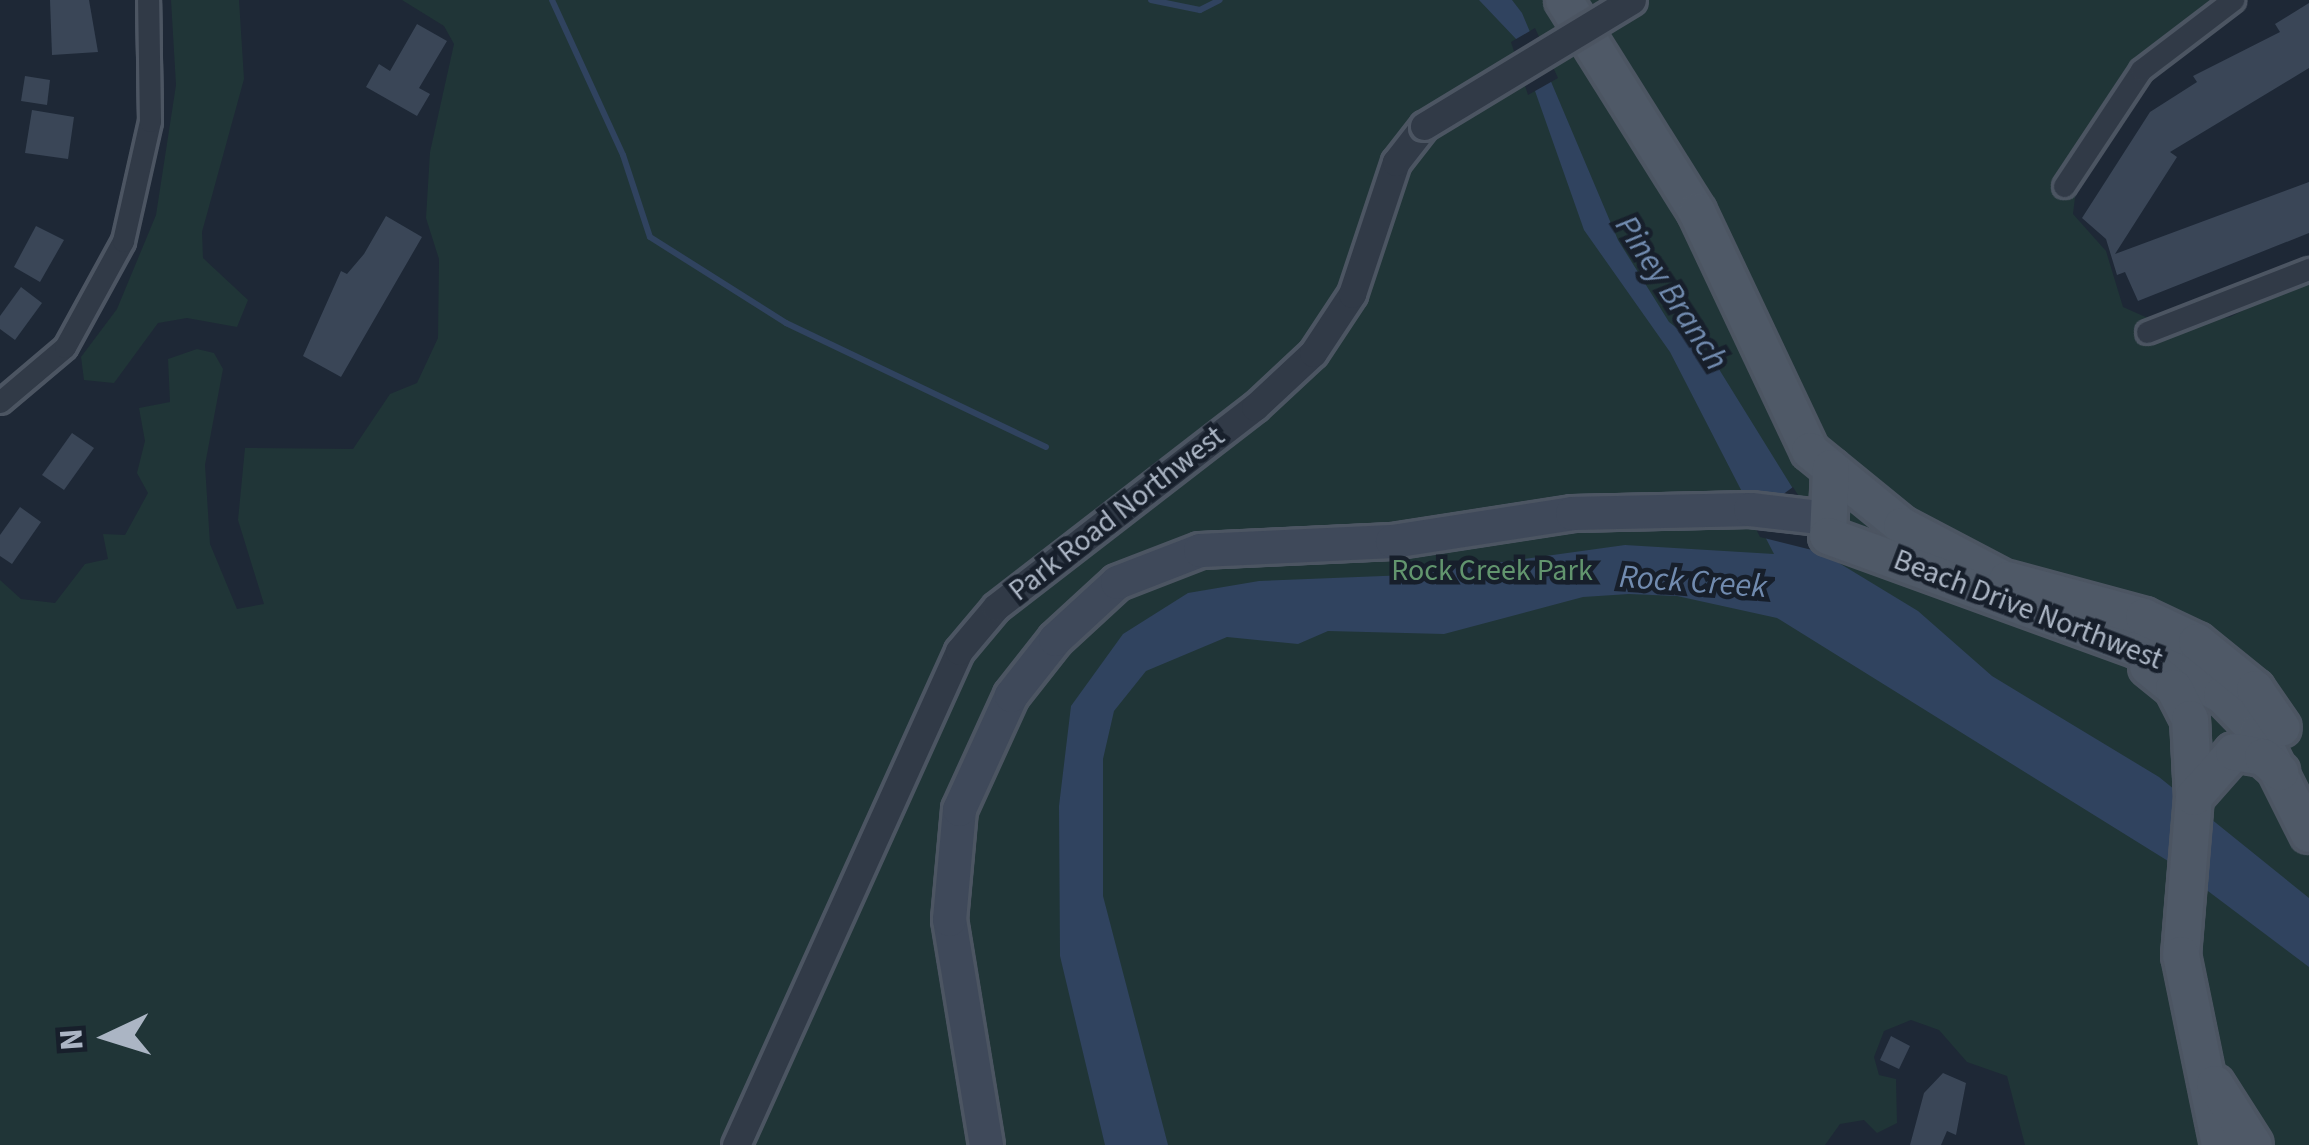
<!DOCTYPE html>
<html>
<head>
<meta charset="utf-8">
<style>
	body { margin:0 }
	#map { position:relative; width:2309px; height:1145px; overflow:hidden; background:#1e2836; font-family:"Source Sans 3",sans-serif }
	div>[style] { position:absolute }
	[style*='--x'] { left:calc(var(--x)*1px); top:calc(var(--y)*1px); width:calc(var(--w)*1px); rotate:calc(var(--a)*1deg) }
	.green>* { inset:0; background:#203537 }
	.water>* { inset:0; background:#30435f }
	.pier>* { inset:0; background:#1e2836 }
	.stream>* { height:6px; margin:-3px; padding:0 3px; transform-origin:3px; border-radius:3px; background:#30435f }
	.building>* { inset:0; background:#3a4657 }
	.roads { filter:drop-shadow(3px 0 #4c5562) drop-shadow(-3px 0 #4c5562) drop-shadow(0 3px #4c5562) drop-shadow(0 -3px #4c5562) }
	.minor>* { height:21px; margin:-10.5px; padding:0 10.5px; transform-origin:10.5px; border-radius:10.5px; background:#313a47 }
	.tertiary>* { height:27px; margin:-13.5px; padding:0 13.5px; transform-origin:13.5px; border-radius:13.5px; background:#313a47 }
	.secondary>* { height:33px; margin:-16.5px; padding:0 16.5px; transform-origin:16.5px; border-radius:16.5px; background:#3f495a }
	.primary>* { height:36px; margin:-18px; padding:0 18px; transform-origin:18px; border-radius:18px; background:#4f5967 }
	.bridges { filter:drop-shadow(3px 0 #4c5562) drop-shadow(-3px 0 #4c5562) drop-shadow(0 3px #4c5562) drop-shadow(0 -3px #4c5562) }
	.tertiary-bridge>* { height:27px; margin:-13.5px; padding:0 13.5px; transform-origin:13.5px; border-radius:13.5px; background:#313a47 }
	span { translate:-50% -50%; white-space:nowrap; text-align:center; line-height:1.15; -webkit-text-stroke:9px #171f2b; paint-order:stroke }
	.street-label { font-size:30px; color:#abb5c4 }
	.park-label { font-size:30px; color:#62956e }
	.water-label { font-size:33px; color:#718baf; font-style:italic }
	.north { position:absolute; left:48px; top:977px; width:120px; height:120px; -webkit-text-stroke:9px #171f2b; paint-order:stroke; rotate:266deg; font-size:33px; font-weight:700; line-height:48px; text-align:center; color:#abb5c4 }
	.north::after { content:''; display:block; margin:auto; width:42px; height:54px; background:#abb5c4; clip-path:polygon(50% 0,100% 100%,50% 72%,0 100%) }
</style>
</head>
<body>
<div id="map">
	<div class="green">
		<div style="clip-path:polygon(171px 0,239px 0,244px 79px,202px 232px,203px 258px,248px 300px,237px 327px,187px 318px,158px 323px,114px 383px,84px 380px,81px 357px,117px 309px,156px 215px,176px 85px)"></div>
		<div style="clip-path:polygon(402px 0,2224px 0,2128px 91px,2077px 181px,2073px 214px,2106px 251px,2123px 307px,2168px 327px,2230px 317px,2309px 278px,2309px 1145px,2025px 1145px,2007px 1076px,1967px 1062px,1939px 1030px,1911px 1020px,1884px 1031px,1874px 1057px,1879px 1075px,1896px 1079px,1897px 1123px,1877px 1133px,1864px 1120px,1840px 1124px,1825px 1145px,0 1145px,0 580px,21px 599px,55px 603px,85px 564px,108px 559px,103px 534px,125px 535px,148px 493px,137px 473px,145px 441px,139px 408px,170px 402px,168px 359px,197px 349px,214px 353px,223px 369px,205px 465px,210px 544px,237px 609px,264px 604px,238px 520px,245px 448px,353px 449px,390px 394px,417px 383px,438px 338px,439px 259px,426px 218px,430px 152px,454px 44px,444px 26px)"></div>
	</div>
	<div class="water">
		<div style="clip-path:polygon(1479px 0,1512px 0,1522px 13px,1618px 240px,1669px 322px,1709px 353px,1839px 563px,1918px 611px,1992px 676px,2159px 777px,2309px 898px,2309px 967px,2168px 861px,1777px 618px,1677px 596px,1629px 594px,1583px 597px,1444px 634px,1328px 631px,1298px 644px,1227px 637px,1146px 671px,1114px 711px,1103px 759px,1103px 896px,1168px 1145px,1105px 1145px,1060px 956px,1059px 806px,1071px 706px,1123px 634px,1188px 593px,1259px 581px,1408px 575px,1625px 545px,1774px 554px,1670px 352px,1584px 230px,1517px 40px)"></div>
	</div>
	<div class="pier">
		<div style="clip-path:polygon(1535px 28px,1558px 78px,1528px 95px,1511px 42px)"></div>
		<div style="clip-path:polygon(1793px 487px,1836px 556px,1760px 537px,1740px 496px,1778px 498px)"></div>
	</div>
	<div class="stream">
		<div style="--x:552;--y:0;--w:170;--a:65.4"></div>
		<div style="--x:623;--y:155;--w:86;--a:71.8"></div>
		<div style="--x:650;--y:237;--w:161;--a:32.3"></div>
		<div style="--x:786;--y:323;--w:288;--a:25.5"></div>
		<div style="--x:1151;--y:0;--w:50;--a:11.5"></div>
		<div style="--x:1200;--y:10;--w:22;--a:-27"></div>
	</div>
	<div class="building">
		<div style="clip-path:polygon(50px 0,89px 0,98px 52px,52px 55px)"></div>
		<div style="clip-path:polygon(2309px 3px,2309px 68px,2170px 152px,2177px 157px,2115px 254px,2309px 182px,2309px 233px,2138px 301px,2125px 272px,2117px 275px,2106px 239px,2082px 218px,2150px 112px,2197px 82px,2193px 76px,2280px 32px,2275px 24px)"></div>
		<div style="clip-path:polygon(417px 24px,447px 41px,419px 88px,430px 94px,417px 116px,366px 87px,379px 64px,390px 71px)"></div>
		<div style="clip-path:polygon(25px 76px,50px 80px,47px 105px,21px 101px)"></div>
		<div style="clip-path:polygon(32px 110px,74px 117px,68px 159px,25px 153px)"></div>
		<div style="clip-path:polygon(386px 216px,422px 237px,341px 377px,303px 356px,341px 271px,347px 274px,364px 254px)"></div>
		<div style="clip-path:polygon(36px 226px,64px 240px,40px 282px,14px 267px)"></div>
		<div style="clip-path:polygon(21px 287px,42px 303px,15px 340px,0 329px,0 316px)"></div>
		<div style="clip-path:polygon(72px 433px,94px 448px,64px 490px,42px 475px)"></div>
		<div style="clip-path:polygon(20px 507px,41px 522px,12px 564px,0 556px,0 535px)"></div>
		<div style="clip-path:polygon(1891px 1036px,1910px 1046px,1899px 1069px,1880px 1060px)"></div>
		<div style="clip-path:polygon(1943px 1073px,1966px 1083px,1956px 1135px,1947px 1131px,1941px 1145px,1910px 1145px,1924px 1093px)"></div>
	</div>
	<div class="roads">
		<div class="minor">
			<div style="--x:2064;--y:186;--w:139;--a:-56.4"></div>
			<div style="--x:2141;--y:70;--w:116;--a:-37.3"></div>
			<div style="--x:2147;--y:332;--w:174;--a:-21.3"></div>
			<div style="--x:0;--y:402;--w:85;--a:-40.2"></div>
			<div style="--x:65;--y:347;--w:121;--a:-61.3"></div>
			<div style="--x:123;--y:241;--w:123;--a:-77.3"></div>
			<div style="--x:150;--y:121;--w:121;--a:-90.9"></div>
		</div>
		<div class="tertiary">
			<div style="--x:736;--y:1145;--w:542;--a:-65.7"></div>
			<div style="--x:959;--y:651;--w:57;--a:-49.9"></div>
			<div style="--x:996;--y:607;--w:327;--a:-37.7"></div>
			<div style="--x:1255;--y:407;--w:79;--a:-43"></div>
			<div style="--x:1313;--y:353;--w:71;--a:-56.5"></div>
			<div style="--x:1352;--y:294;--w:139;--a:-71.6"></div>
			<div style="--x:1396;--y:162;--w:46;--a:-52.1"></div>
		</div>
		<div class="secondary">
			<div style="--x:986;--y:1145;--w:229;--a:-99.3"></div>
			<div style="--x:949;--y:919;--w:110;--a:-84.8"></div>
			<div style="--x:959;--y:809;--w:125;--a:-65.5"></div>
			<div style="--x:1011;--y:695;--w:71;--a:-51.8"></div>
			<div style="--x:1055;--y:639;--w:84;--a:-42.6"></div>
			<div style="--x:1117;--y:582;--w:89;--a:-21.1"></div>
			<div style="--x:1200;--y:550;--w:192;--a:-2.7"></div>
			<div style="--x:1392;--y:541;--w:182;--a:-8.8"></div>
			<div style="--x:1572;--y:513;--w:178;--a:-1.3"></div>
			<div style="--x:1750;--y:509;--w:79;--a:6.6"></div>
		</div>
		<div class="primary">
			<div style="--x:1564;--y:0;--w:250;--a:57.9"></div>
			<div style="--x:1697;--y:212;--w:264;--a:64.7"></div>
			<div style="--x:1810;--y:451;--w:119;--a:39.2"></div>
			<div style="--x:1902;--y:526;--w:116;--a:27.7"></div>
			<div style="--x:1831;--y:468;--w:68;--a:92.5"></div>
			<div style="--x:1828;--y:536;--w:330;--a:20"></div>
			<div style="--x:2138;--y:649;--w:96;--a:28.7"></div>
			<div style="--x:2222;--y:695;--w:52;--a:45.8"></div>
			<div style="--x:2258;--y:732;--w:114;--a:63.4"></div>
			<div style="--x:2007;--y:580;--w:142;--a:15.1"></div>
			<div style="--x:2144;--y:617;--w:59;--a:25.3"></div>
			<div style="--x:2197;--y:642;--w:75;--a:39"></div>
			<div style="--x:2255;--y:689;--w:47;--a:55.3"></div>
			<div style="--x:2148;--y:667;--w:33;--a:39"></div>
			<div style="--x:2174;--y:688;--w:35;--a:63"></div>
			<div style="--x:2190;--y:719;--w:78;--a:87.1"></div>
			<div style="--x:2194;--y:797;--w:159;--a:94.7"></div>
			<div style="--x:2181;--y:955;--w:194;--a:78.4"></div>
			<div style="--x:2194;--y:797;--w:60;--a:-48.4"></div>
			<div style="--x:2234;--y:752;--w:29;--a:10"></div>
			<div style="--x:2263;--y:757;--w:23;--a:41"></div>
			<div style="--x:2215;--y:1084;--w:72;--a:57.4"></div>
		</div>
	</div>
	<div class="bridges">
		<div class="tertiary-bridge">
			<div style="--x:1424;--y:126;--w:243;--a:-31.2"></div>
		</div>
	</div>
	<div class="street-label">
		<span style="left:1117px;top:514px;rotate:-38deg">Park Road Northwest</span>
		<span style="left:2028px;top:610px;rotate:21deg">Beach Drive Northwest</span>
	</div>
	<div class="park-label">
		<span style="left:1492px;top:571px">Rock Creek Park</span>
	</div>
	<div class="water-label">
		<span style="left:1671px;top:293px;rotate:57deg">Piney Branch</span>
		<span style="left:1693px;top:582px;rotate:4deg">Rock Creek</span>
	</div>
	<div class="north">N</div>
</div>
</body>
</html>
